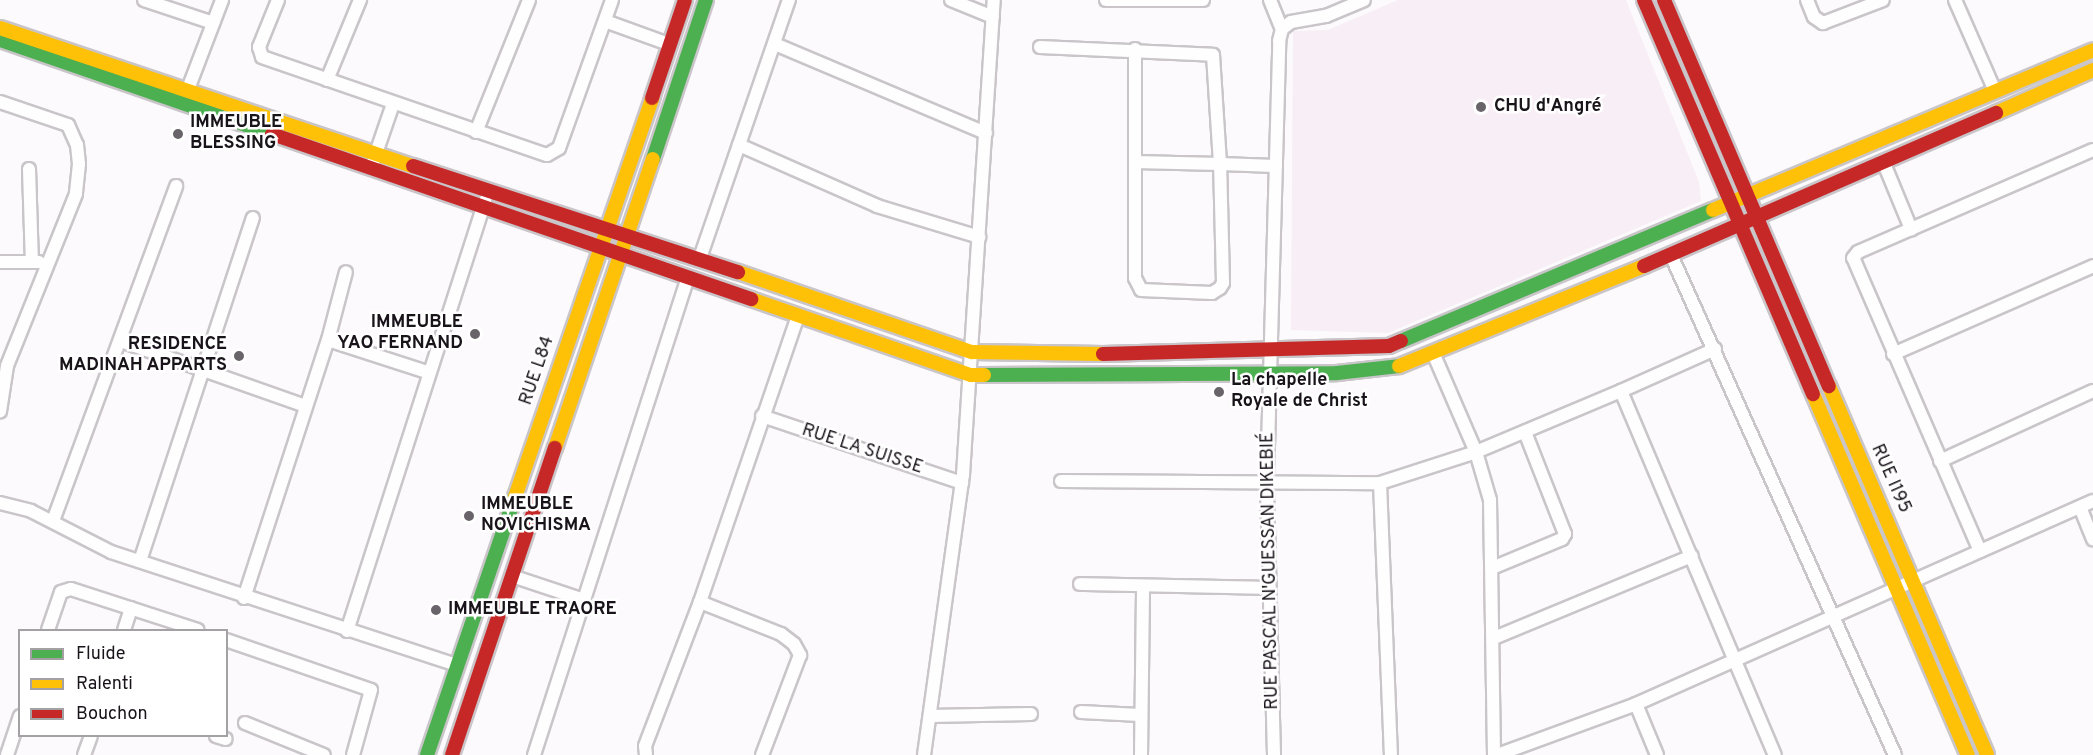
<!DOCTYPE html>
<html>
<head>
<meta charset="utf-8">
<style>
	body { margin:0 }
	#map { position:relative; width:2093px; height:755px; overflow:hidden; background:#fcfafc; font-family:Overpass,sans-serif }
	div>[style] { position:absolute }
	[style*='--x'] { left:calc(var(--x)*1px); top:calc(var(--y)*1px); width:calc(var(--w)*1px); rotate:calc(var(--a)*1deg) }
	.medical>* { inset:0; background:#f8eef5 }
	.roads { filter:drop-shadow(2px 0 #c9c5c9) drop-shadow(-2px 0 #c9c5c9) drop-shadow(0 2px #c9c5c9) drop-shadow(0 -2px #c9c5c9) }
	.street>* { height:12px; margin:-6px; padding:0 6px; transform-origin:6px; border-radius:6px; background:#fffeff }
	.fast>* { height:14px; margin:-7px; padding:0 7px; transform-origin:7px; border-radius:7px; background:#4caf50 }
	.slow>* { height:14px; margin:-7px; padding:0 7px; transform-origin:7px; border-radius:7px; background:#ffc107 }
	.jam>* { height:14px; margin:-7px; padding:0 7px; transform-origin:7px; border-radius:7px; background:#c62828 }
	.dots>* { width:16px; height:16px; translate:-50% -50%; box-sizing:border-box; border:3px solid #fff; border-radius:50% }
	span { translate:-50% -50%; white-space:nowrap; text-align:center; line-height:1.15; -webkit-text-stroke:5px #fff; paint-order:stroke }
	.poi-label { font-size:18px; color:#19131a; font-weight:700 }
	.left { translate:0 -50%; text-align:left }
	.right { translate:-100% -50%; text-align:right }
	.street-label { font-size:18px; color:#19131a }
	.legend { position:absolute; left:18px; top:629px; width:210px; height:108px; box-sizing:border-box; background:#fff; border:2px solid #a3a1a3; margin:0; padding:8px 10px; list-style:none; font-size:18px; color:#19131a }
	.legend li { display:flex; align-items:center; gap:12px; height:30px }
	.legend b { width:30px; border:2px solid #a3a1a3 }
</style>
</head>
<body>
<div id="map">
	<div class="medical">
		<div style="clip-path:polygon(1398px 0,1626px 0,1699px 182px,1701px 201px,1388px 333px,1291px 330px,1293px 31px,1328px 30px)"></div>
	</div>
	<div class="roads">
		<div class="street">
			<div style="--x:144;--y:0;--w:73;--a:18.4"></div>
			<div style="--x:278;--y:0;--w:51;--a:112"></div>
			<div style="--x:259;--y:47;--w:10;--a:73"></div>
			<div style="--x:262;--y:57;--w:301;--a:19"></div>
			<div style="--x:547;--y:155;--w:14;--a:-30"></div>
			<div style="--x:559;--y:148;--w:157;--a:-70.3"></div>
			<div style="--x:951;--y:0;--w:45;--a:22"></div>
			<div style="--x:1106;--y:0;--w:97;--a:0"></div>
			<div style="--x:1270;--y:0;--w:31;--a:68"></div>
			<div style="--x:1807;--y:0;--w:18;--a:68"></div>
			<div style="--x:1814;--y:17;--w:11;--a:34"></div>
			<div style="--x:1823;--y:23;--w:64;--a:-21"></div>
			<div style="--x:1955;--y:0;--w:99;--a:66.3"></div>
			<div style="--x:605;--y:21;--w:68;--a:19.8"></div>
			<div style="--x:775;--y:44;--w:229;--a:22.9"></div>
			<div style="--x:1040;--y:47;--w:173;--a:2.6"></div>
			<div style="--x:1213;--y:55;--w:109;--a:86.3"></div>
			<div style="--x:1220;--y:164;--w:85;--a:-178.7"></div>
			<div style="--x:1135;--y:49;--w:229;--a:90"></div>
			<div style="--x:1135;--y:278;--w:13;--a:63"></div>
			<div style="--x:1141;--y:290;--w:71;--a:2.4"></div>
			<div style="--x:1212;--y:293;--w:9;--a:-32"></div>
			<div style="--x:1220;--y:288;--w:6;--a:-59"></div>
			<div style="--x:1223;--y:283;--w:119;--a:-91.4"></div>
			<div style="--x:1220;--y:164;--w:56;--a:2"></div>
			<div style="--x:327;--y:80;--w:87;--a:-67.6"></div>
			<div style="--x:185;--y:97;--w:104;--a:-69.1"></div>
			<div style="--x:0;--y:102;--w:72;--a:18.7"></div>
			<div style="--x:68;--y:125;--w:22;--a:66"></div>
			<div style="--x:77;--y:145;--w:19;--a:84"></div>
			<div style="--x:79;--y:164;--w:30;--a:96"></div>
			<div style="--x:76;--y:194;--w:185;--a:111.9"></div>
			<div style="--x:7;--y:366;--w:46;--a:98.8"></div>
			<div style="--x:476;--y:132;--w:142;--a:-68.1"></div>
			<div style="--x:739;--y:145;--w:151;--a:23.8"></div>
			<div style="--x:877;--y:206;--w:107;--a:16.9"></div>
			<div style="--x:1883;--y:161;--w:74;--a:67.6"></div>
			<div style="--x:373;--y:162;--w:61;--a:-71"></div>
			<div style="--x:29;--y:169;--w:93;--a:88.2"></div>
			<div style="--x:1671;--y:255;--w:548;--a:65.87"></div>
			<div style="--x:700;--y:258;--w:273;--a:-71"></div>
			<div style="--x:0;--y:262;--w:39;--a:0"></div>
			<div style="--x:328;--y:340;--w:104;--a:17.9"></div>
			<div style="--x:121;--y:341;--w:196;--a:19.4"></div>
			<div style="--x:1893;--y:354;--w:219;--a:-23.7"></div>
			<div style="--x:1434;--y:355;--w:106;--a:66.6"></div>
			<div style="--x:1476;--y:452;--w:50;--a:73.7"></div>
			<div style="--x:1490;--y:500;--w:255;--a:89.1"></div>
			<div style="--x:1621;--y:391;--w:103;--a:-24.1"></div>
			<div style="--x:762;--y:416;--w:211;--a:18.5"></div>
			<div style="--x:1940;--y:461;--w:168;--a:-24.6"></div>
			<div style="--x:1061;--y:481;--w:319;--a:0.4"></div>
			<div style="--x:1380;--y:483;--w:101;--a:-17.9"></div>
			<div style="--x:1476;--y:452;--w:157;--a:-22.8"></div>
			<div style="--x:1621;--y:391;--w:395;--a:67.1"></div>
			<div style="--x:1380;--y:483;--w:272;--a:87.7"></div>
			<div style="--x:0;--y:503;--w:32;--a:14"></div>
			<div style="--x:31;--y:511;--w:90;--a:27.1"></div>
			<div style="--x:111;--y:552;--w:364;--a:18.1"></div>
			<div style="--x:2080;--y:507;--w:35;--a:68"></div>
			<div style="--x:53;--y:521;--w:357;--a:-69.8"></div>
			<div style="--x:1980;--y:551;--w:319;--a:-113.4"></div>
			<div style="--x:1853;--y:258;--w:8;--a:-50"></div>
			<div style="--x:1858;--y:252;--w:256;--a:-23.5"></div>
			<div style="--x:140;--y:561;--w:361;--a:-71.8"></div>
			<div style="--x:1492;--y:568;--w:76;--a:-22.5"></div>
			<div style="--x:1562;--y:539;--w:6;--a:-59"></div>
			<div style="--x:1565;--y:534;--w:110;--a:-111.4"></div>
			<div style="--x:512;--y:576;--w:76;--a:18.4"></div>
			<div style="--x:1080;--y:584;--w:187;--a:1.2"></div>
			<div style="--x:244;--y:598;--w:271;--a:-72"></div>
			<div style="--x:328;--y:340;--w:70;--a:-75.2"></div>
			<div style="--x:700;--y:602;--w:87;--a:21.6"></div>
			<div style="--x:781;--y:634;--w:16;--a:38"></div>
			<div style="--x:794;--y:644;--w:13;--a:61"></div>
			<div style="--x:800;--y:655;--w:107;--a:110.8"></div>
			<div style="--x:48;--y:630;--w:40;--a:-71.1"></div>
			<div style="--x:61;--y:592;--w:10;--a:-17"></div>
			<div style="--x:71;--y:589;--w:133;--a:17.9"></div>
			<div style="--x:124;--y:630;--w:23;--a:-72"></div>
			<div style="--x:347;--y:631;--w:452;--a:-72.2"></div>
			<div style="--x:1494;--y:638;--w:214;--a:-22.5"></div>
			<div style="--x:226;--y:640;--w:153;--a:19"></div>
			<div style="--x:371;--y:690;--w:67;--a:105.5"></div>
			<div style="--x:1636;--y:704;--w:55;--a:67.6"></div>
			<div style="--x:1081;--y:712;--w:59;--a:2.9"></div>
			<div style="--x:930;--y:716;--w:101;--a:-1.1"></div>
			<div style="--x:245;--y:723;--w:85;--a:22.1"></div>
			<div style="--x:216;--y:736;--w:10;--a:17"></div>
			<div style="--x:7;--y:755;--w:41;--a:-71.6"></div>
			<div style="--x:84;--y:755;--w:20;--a:-70"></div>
			<div style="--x:534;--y:755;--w:502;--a:-72.14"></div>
			<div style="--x:646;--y:755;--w:9;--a:-96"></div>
			<div style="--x:645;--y:746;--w:154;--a:-69.1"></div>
			<div style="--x:700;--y:602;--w:303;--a:-71.1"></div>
			<div style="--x:924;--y:755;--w:283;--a:-82.1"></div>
			<div style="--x:963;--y:475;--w:476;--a:-86.3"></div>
			<div style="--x:1141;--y:755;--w:167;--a:-89.3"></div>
			<div style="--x:1274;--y:755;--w:272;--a:-91.5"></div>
			<div style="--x:1267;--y:483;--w:442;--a:-88.4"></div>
			<div style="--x:1279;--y:41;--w:12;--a:-76"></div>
			<div style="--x:1282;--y:29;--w:11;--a:-38"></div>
			<div style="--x:1291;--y:22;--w:36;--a:-10"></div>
			<div style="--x:1326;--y:16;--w:41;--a:-22.8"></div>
			<div style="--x:1497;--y:755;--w:148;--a:-20.1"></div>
			<div style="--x:1636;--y:704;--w:500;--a:-23.95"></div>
		</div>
		<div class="fast">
			<div style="--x:0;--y:40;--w:288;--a:19.1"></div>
			<div style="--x:653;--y:159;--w:168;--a:-71.6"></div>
			<div style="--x:1401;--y:341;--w:338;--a:-22.8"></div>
			<div style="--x:984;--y:375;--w:353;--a:-0.3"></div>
			<div style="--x:1337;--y:373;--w:62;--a:-6.4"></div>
			<div style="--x:427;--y:755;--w:273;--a:-71.2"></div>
		</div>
		<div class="slow">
			<div style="--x:0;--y:28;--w:435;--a:18.5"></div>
			<div style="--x:1996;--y:113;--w:106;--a:-23.9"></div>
			<div style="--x:1713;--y:210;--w:412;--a:-22.8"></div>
			<div style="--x:738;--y:272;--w:247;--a:18.9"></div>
			<div style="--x:972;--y:352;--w:131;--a:0.9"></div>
			<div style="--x:751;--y:299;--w:233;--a:19.1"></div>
			<div style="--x:971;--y:375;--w:13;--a:0"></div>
			<div style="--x:1399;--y:366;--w:265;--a:-22.2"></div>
			<div style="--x:1829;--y:386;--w:401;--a:66.8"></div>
			<div style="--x:1813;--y:394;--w:393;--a:66.8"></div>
			<div style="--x:555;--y:448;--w:305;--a:-71.3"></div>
			<div style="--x:515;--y:497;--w:422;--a:-71"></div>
		</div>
		<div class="jam">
			<div style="--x:1644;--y:0;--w:429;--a:66.8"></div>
			<div style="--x:1664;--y:0;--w:420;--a:66.9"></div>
			<div style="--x:652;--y:98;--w:103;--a:-71.4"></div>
			<div style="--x:272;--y:134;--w:507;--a:19.01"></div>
			<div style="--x:413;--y:166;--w:342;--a:18.1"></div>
			<div style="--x:1644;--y:266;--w:384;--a:-23.5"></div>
			<div style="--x:1103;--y:354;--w:286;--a:-1.6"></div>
			<div style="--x:1389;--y:346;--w:13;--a:-23"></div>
			<div style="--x:452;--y:755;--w:324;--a:-71.5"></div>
		</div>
	</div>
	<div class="dots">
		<div style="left:1481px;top:107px;background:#686469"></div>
		<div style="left:178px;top:134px;background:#686469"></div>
		<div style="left:475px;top:334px;background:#686469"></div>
		<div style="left:239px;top:356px;background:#686469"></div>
		<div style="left:1219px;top:392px;background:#686469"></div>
		<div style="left:469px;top:516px;background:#686469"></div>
		<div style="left:436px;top:610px;background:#686469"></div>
	</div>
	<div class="poi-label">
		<span class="left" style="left:1494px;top:107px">CHU d'Angré</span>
		<span class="left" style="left:190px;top:134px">IMMEUBLE<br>BLESSING</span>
		<span class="right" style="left:463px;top:334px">IMMEUBLE<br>YAO FERNAND</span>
		<span class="right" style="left:227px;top:356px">RESIDENCE<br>MADINAH APPARTS</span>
		<span class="left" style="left:1231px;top:392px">La chapelle<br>Royale de Christ</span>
		<span class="left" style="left:481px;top:516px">IMMEUBLE<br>NOVICHISMA</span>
		<span class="left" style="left:448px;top:610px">IMMEUBLE TRAORE</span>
	</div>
	<div class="street-label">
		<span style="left:538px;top:371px;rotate:-71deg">RUE L84</span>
		<span style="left:862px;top:450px;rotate:18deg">RUE LA SUISSE</span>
		<span style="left:1890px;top:479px;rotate:66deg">RUE I195</span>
		<span style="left:1271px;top:571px;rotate:-91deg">RUE PASCAL N'GUESSAN DIKEBIÉ</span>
	</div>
	<ul class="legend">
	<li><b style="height:8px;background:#4caf50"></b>Fluide</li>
	<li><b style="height:8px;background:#ffc107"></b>Ralenti</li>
	<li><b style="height:8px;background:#c62828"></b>Bouchon</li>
	</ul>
</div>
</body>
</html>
